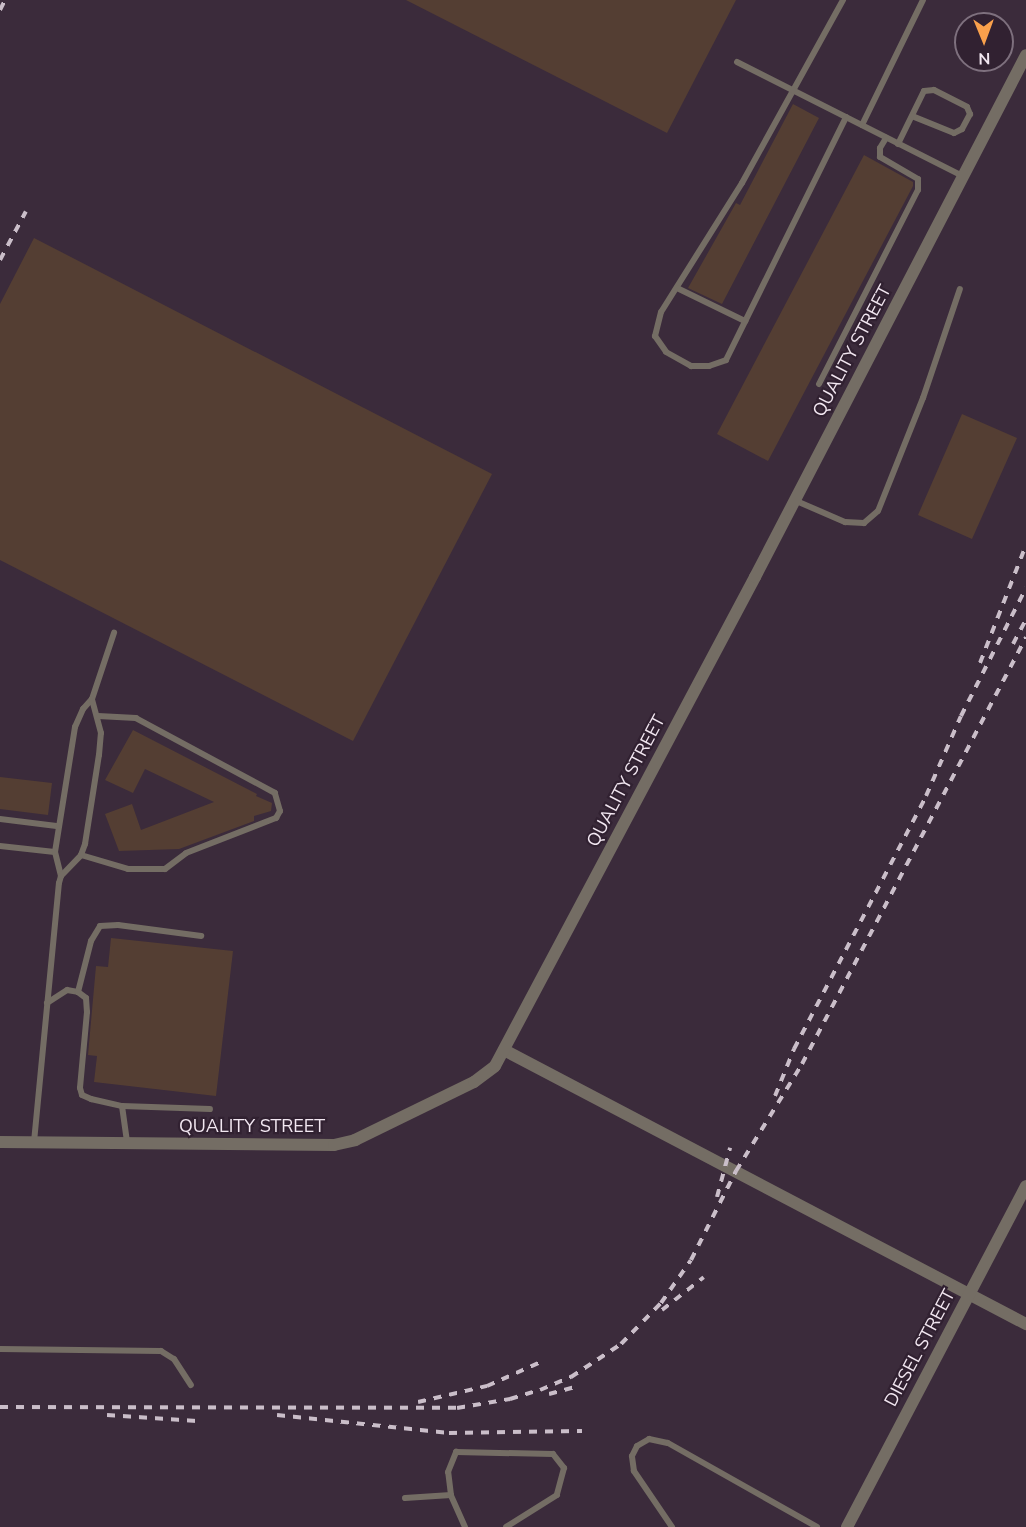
<!DOCTYPE html>
<html>
<head>
<meta charset="utf-8">
<style>
	body { margin:0 }
	#map { position:relative; width:1026px; height:1527px; overflow:hidden; background:#3b2b3b; font-family:"Nunito Sans",sans-serif }
	div>[style] { position:absolute }
	[style*='--x'] { left:calc(var(--x)*1px); top:calc(var(--y)*1px); width:calc(var(--w)*1px); rotate:calc(var(--a)*1deg) }
	.building>* { inset:0; background:#543e33 }
	.lane>* { height:6px; margin:-3px; padding:0 3px; transform-origin:3px; border-radius:3px; background:#746d64 }
	.street>* { height:12px; margin:-6px; padding:0 6px; transform-origin:6px; border-radius:6px; background:#746d64 }
	.rail>* { height:4px; margin-top:-2px; transform-origin:0; background:repeating-linear-gradient(90deg,#cabec9 0 8px,transparent 0 16px) }
	span { translate:-50% -50%; white-space:nowrap; text-align:center; line-height:1.15; -webkit-text-stroke:4.5px #312131; paint-order:stroke }
	.street-label { font-size:18px; color:#f2e7f1 }
	.north { position:absolute; left:954px; top:12px; width:60px; height:60px; box-sizing:border-box; background:#312131; border:2px solid #7e707e; border-radius:50%; rotate:179deg; font-size:16px; font-weight:700; line-height:24px; text-align:center; color:#f2e7f1 }
	.north::after { content:''; display:block; margin:auto; width:21px; height:27px; background:#f9a04c; clip-path:polygon(50% 0,100% 100%,50% 72%,0 100%) }
</style>
</head>
<body>
<div id="map">
	<div class="building">
		<div style="clip-path:polygon(406px 0,736px 0,667px 133px)"></div>
		<div style="clip-path:polygon(793px 104px,819px 118px,722px 304px,688px 288px,736px 203px,740px 205px)"></div>
		<div style="clip-path:polygon(864px 155px,913px 182px,913px 186px,768px 461px,717px 434px)"></div>
		<div style="clip-path:polygon(34px 238px,492px 474px,353px 741px,0 560px,0 304px)"></div>
		<div style="clip-path:polygon(962px 414px,1017px 438px,972px 539px,918px 515px)"></div>
		<div style="clip-path:polygon(133px 730px,257px 794px,256px 796px,272px 803px,271px 811px,254px 816px,254px 821px,179px 849px,119px 851px,105px 814px,132px 804px,141px 830px,214px 802px,145px 769px,133px 793px,105px 780px)"></div>
		<div style="clip-path:polygon(0 777px,52px 783px,48px 815px,0 809px)"></div>
		<div style="clip-path:polygon(111px 938px,233px 951px,216px 1096px,94px 1082px,97px 1056px,88px 1055px,96px 966px,108px 967px)"></div>
	</div>
	<div class="lane">
		<div style="--x:843;--y:0;--w:209;--a:118.9"></div>
		<div style="--x:742;--y:183;--w:152;--a:122.1"></div>
		<div style="--x:661;--y:312;--w:25;--a:104"></div>
		<div style="--x:655;--y:336;--w:19;--a:55"></div>
		<div style="--x:666;--y:352;--w:29;--a:29"></div>
		<div style="--x:691;--y:366;--w:18;--a:0"></div>
		<div style="--x:709;--y:366;--w:18;--a:-19"></div>
		<div style="--x:726;--y:360;--w:271;--a:-63.7"></div>
		<div style="--x:737;--y:62;--w:253;--a:26.8"></div>
		<div style="--x:862;--y:125;--w:139;--a:-64"></div>
		<div style="--x:898;--y:144;--w:59;--a:-63.9"></div>
		<div style="--x:924;--y:91;--w:10;--a:-6"></div>
		<div style="--x:934;--y:90;--w:37;--a:27"></div>
		<div style="--x:967;--y:107;--w:8;--a:67"></div>
		<div style="--x:970;--y:114;--w:17;--a:118"></div>
		<div style="--x:962;--y:129;--w:9;--a:153"></div>
		<div style="--x:954;--y:133;--w:45;--a:-158"></div>
		<div style="--x:677;--y:288;--w:76;--a:25.9"></div>
		<div style="--x:819;--y:384;--w:218;--a:-63"></div>
		<div style="--x:918;--y:190;--w:11;--a:-90"></div>
		<div style="--x:918;--y:179;--w:44;--a:-149.9"></div>
		<div style="--x:880;--y:157;--w:9;--a:-90"></div>
		<div style="--x:880;--y:148;--w:12;--a:-59"></div>
		<div style="--x:794;--y:500;--w:56;--a:23.3"></div>
		<div style="--x:845;--y:522;--w:19;--a:3"></div>
		<div style="--x:864;--y:523;--w:18;--a:-41"></div>
		<div style="--x:878;--y:511;--w:122;--a:-68.3"></div>
		<div style="--x:923;--y:398;--w:115;--a:-71.3"></div>
		<div style="--x:0;--y:819;--w:57;--a:7"></div>
		<div style="--x:0;--y:846;--w:55;--a:6.2"></div>
		<div style="--x:81;--y:855;--w:49;--a:16.6"></div>
		<div style="--x:128;--y:869;--w:37;--a:0"></div>
		<div style="--x:165;--y:869;--w:26;--a:-37"></div>
		<div style="--x:186;--y:853;--w:97;--a:-21.3"></div>
		<div style="--x:276;--y:818;--w:8;--a:-60"></div>
		<div style="--x:280;--y:811;--w:19;--a:-106"></div>
		<div style="--x:275;--y:793;--w:158;--a:-151.7"></div>
		<div style="--x:136;--y:718;--w:38;--a:-177"></div>
		<div style="--x:61;--y:876;--w:25;--a:-104"></div>
		<div style="--x:55;--y:852;--w:127;--a:-80.9"></div>
		<div style="--x:75;--y:727;--w:20;--a:-66"></div>
		<div style="--x:83;--y:709;--w:13;--a:-48"></div>
		<div style="--x:92;--y:699;--w:70;--a:-71.6"></div>
		<div style="--x:78;--y:992;--w:53;--a:-75.7"></div>
		<div style="--x:91;--y:941;--w:17;--a:-59"></div>
		<div style="--x:100;--y:926;--w:18;--a:-3"></div>
		<div style="--x:118;--y:925;--w:84;--a:7.5"></div>
		<div style="--x:47;--y:1003;--w:24;--a:-33"></div>
		<div style="--x:67;--y:990;--w:11;--a:10"></div>
		<div style="--x:78;--y:992;--w:10;--a:37"></div>
		<div style="--x:86;--y:998;--w:14;--a:86"></div>
		<div style="--x:87;--y:1012;--w:76;--a:95.3"></div>
		<div style="--x:80;--y:1088;--w:7;--a:74"></div>
		<div style="--x:82;--y:1095;--w:10;--a:24"></div>
		<div style="--x:91;--y:1099;--w:32;--a:13"></div>
		<div style="--x:122;--y:1106;--w:37;--a:82"></div>
		<div style="--x:122;--y:1106;--w:88;--a:2"></div>
		<div style="--x:34;--y:1142;--w:260;--a:-84.5"></div>
		<div style="--x:59;--y:883;--w:7;--a:-74"></div>
		<div style="--x:61;--y:876;--w:29;--a:-46"></div>
		<div style="--x:81;--y:855;--w:12;--a:-70"></div>
		<div style="--x:85;--y:844;--w:90;--a:-81.1"></div>
		<div style="--x:99;--y:755;--w:22;--a:-85"></div>
		<div style="--x:101;--y:733;--w:35;--a:-105"></div>
		<div style="--x:0;--y:1349;--w:161;--a:0.7"></div>
		<div style="--x:161;--y:1351;--w:15;--a:32"></div>
		<div style="--x:174;--y:1359;--w:31;--a:57"></div>
		<div style="--x:405;--y:1498;--w:46;--a:-3.7"></div>
		<div style="--x:465;--y:1527;--w:35;--a:-114"></div>
		<div style="--x:451;--y:1495;--w:23;--a:-97"></div>
		<div style="--x:448;--y:1472;--w:22;--a:-68"></div>
		<div style="--x:456;--y:1452;--w:97;--a:1.2"></div>
		<div style="--x:553;--y:1454;--w:18;--a:52"></div>
		<div style="--x:564;--y:1468;--w:28;--a:105"></div>
		<div style="--x:557;--y:1495;--w:60;--a:147.9"></div>
		<div style="--x:672;--y:1527;--w:68;--a:-124.2"></div>
		<div style="--x:634;--y:1471;--w:15;--a:-98"></div>
		<div style="--x:632;--y:1456;--w:11;--a:-63"></div>
		<div style="--x:637;--y:1446;--w:14;--a:-30"></div>
		<div style="--x:649;--y:1439;--w:19;--a:12"></div>
		<div style="--x:668;--y:1443;--w:171;--a:29.4"></div>
	</div>
	<div class="street">
		<div style="--x:504;--y:1050;--w:590;--a:27.7"></div>
		<div style="--x:0;--y:1142;--w:334;--a:0.5"></div>
		<div style="--x:334;--y:1145;--w:22;--a:-13"></div>
		<div style="--x:355;--y:1140;--w:132;--a:-26"></div>
		<div style="--x:474;--y:1082;--w:26;--a:-37"></div>
		<div style="--x:495;--y:1066;--w:554;--a:-62"></div>
		<div style="--x:755;--y:577;--w:588;--a:-62.56"></div>
		<div style="--x:847;--y:1527;--w:385;--a:-62.3"></div>
	</div>
	<div class="rail">
		<div style="--x:0;--y:10;--w:11;--a:-63"></div>
		<div style="--x:0;--y:260;--w:55;--a:-62"></div>
		<div style="--x:1013;--y:644;--w:27;--a:-62"></div>
		<div style="--x:980;--y:663;--w:127;--a:-68.7"></div>
		<div style="--x:775;--y:1096;--w:51;--a:-68"></div>
		<div style="--x:794;--y:1049;--w:285;--a:-62.4"></div>
		<div style="--x:926;--y:796;--w:87;--a:-66.4"></div>
		<div style="--x:961;--y:716;--w:144;--a:-63.1"></div>
		<div style="--x:717;--y:1197;--w:51;--a:-75.1"></div>
		<div style="--x:662;--y:1310;--w:53;--a:-38.2"></div>
		<div style="--x:549;--y:1394;--w:27;--a:-15"></div>
		<div style="--x:418;--y:1402;--w:71;--a:-13.1"></div>
		<div style="--x:487;--y:1386;--w:61;--a:-24.1"></div>
		<div style="--x:0;--y:1407;--w:457;--a:0.1"></div>
		<div style="--x:457;--y:1408;--w:54;--a:-9.6"></div>
		<div style="--x:510;--y:1399;--w:31;--a:-17"></div>
		<div style="--x:540;--y:1390;--w:34;--a:-23"></div>
		<div style="--x:571;--y:1377;--w:60;--a:-33.4"></div>
		<div style="--x:621;--y:1344;--w:57;--a:-45.7"></div>
		<div style="--x:661;--y:1303;--w:52;--a:-55.1"></div>
		<div style="--x:691;--y:1260;--w:100;--a:-63.2"></div>
		<div style="--x:736;--y:1171;--w:126;--a:-58.3"></div>
		<div style="--x:802;--y:1064;--w:482;--a:-62.3"></div>
		<div style="--x:107;--y:1415;--w:90;--a:3.8"></div>
		<div style="--x:277;--y:1415;--w:173;--a:6"></div>
		<div style="--x:449;--y:1433;--w:133;--a:-0.9"></div>
	</div>
	<div class="street-label">
		<span style="left:852px;top:351px;rotate:-62deg">QUALITY STREET</span>
		<span style="left:626px;top:781px;rotate:-62deg">QUALITY STREET</span>
		<span style="left:252px;top:1126px">QUALITY STREET</span>
		<span style="left:920px;top:1348px;rotate:-62deg">DIESEL STREET</span>
	</div>
	<div class="north">N</div>
</div>
</body>
</html>
